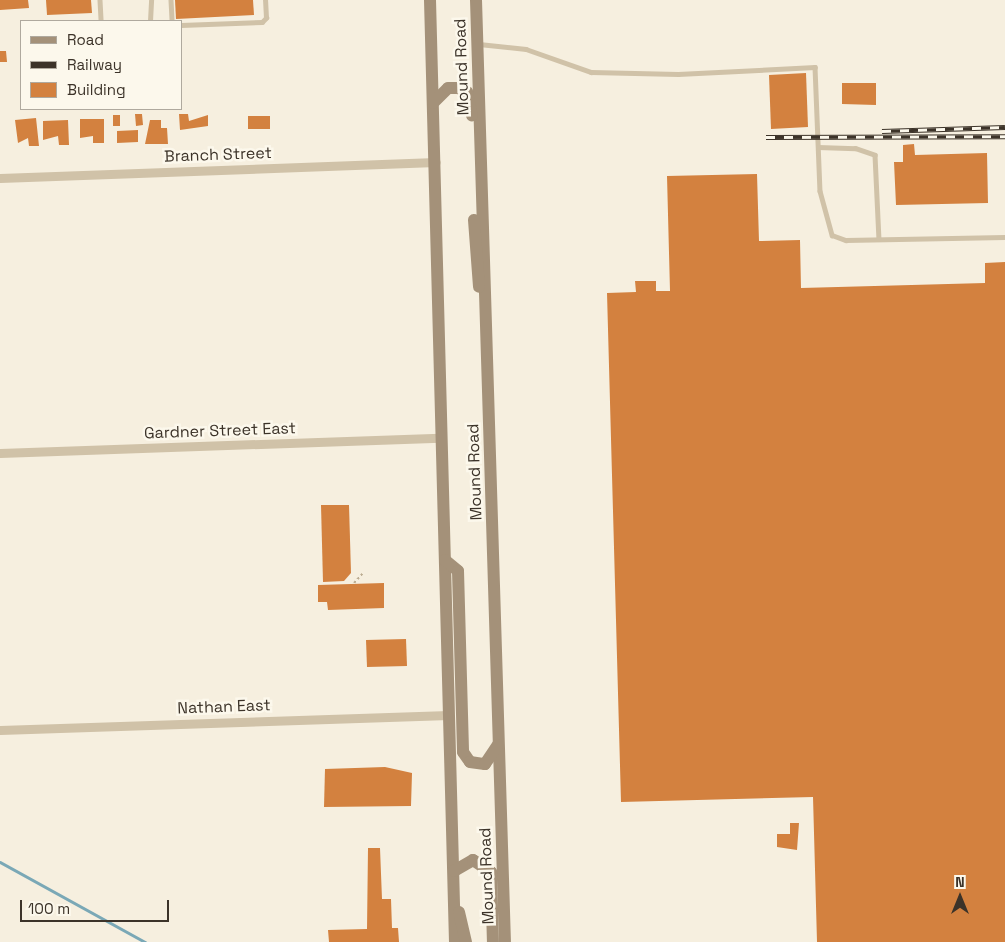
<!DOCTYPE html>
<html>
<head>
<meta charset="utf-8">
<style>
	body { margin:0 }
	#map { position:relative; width:1005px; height:942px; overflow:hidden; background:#f6efdf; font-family:"Space Grotesk",sans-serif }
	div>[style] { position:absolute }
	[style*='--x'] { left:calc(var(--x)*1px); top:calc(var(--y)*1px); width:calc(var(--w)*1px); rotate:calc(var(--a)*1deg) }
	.stream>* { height:3px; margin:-1.5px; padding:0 1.5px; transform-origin:1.5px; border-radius:1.5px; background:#7aa8b6 }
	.building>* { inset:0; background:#d3813f }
	.path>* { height:2px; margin-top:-1px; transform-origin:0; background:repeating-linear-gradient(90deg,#bcad92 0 2.5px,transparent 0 5px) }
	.lane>* { height:4.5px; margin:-2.25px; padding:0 2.25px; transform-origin:2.25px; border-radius:2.25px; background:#d0c2a8 }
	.street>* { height:9px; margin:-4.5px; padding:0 4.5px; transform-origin:4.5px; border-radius:4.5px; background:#d0c2a8 }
	.secondary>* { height:12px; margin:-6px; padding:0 6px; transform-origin:6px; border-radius:6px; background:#a49179 }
	.rail>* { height:5px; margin-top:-2.5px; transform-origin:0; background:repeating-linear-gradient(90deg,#fcf8ec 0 9px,#3c3329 0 18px); box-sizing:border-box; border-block:1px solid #3c3329 }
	span { translate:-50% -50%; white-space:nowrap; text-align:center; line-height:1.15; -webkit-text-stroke:5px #fcf8ec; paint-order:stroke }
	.street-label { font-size:16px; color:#3c3329 }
	.legend { position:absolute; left:20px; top:20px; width:162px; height:90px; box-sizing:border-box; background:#fcf8ec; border:1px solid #afa99e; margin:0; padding:6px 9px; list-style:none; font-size:15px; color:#3c3329 }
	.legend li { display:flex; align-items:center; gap:10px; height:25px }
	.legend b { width:25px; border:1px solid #afa99e }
	.north { position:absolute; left:935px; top:872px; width:50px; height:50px; -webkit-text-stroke:4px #fcf8ec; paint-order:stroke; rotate:0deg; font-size:14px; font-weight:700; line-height:20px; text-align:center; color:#3c3329 }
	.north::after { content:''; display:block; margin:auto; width:18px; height:22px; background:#3c3329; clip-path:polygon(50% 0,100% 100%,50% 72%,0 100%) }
	.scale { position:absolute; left:20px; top:900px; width:149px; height:22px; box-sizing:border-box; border:2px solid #3c3329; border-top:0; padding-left:6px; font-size:15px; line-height:18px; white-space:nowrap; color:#3c3329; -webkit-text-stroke:4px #fcf8ec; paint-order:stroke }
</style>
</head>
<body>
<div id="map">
	<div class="stream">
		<div style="--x:0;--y:862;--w:166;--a:28.9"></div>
	</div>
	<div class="building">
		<div style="clip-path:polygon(0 0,28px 0,29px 8px,0 10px)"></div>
		<div style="clip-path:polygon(46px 0,91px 0,92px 13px,47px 15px)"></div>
		<div style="clip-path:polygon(175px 0,253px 0,254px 15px,176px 19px)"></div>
		<div style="clip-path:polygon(0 51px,6px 51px,7px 62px,0 62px)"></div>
		<div style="clip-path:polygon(806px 73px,808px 127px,771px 129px,769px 75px)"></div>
		<div style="clip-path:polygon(842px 83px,876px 83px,876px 105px,842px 104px)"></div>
		<div style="clip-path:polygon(135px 114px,142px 114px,143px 125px,136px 126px)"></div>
		<div style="clip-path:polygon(179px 114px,188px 114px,189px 121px,208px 115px,208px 126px,180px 130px)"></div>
		<div style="clip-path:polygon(113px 115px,120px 115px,120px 126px,113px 126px)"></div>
		<div style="clip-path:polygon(248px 116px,270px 116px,270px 129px,248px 129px)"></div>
		<div style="clip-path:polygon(36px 118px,39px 146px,29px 146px,28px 138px,18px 143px,15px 120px)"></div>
		<div style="clip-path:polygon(80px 119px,104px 119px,104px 143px,93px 143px,93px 136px,80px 138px)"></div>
		<div style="clip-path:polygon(68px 120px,69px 145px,59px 145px,58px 136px,43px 140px,43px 121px)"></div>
		<div style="clip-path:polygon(150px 120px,161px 120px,161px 128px,167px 128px,168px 144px,145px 144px)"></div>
		<div style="clip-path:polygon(138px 130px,138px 142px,117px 143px,117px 131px)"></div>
		<div style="clip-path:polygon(914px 144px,915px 155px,987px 153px,988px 203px,896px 205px,894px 162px,903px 162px,903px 145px)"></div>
		<div style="clip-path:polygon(757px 174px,759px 241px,800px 240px,801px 288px,985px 283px,985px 263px,1005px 262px,1005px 942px,817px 942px,813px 797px,621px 802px,607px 293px,636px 292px,635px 281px,656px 281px,656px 291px,670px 291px,667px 176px)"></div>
		<div style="clip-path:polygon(321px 505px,349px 505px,351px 573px,344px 581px,323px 582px)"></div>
		<div style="clip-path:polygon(384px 583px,384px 608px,328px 610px,327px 602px,318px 602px,318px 585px)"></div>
		<div style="clip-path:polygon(406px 639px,407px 666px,367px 667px,366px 640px)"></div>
		<div style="clip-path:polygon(385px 767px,412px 773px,411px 806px,324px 807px,325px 769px)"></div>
		<div style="clip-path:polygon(790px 823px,799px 823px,797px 850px,777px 847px,777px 834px,790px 834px)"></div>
		<div style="clip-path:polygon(368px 848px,380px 848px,382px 899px,391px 899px,392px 928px,398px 928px,399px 942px,329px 942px,328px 930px,367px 929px)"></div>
	</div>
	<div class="path">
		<div style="--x:354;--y:583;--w:13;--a:-48"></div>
	</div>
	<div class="lane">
		<div style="--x:100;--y:0;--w:21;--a:87"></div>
		<div style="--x:171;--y:0;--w:21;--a:87"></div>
		<div style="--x:150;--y:21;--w:21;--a:-87"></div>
		<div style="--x:181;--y:25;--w:81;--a:-2.1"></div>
		<div style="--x:262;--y:22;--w:6;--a:-45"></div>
		<div style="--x:266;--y:18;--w:18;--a:-93"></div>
		<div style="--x:479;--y:44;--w:47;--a:6.1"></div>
		<div style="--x:526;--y:49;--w:69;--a:19.5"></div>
		<div style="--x:591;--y:72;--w:87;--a:1.3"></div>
		<div style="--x:678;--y:74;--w:137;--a:-2.9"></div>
		<div style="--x:815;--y:67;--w:124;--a:87.7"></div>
		<div style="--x:820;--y:191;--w:46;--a:74.7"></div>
		<div style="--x:832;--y:235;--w:15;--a:20"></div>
		<div style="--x:846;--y:240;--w:159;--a:-1.1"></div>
		<div style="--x:818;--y:147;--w:37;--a:2"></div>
		<div style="--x:855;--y:148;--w:21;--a:19"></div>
		<div style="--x:875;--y:155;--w:84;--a:87.3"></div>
	</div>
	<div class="street">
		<div style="--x:0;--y:178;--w:436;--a:-2.1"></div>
		<div style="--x:0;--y:453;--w:440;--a:-2"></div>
		<div style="--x:0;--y:730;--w:449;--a:-1.9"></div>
	</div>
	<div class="secondary">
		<div style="--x:430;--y:0;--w:942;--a:88.48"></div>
		<div style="--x:476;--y:0;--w:942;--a:88.24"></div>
		<div style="--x:433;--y:103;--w:21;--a:-45"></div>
		<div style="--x:448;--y:88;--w:10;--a:0"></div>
		<div style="--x:458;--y:88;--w:10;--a:24"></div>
		<div style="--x:467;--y:92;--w:24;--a:78"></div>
		<div style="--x:474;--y:220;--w:67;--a:85.7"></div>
		<div style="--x:445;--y:560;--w:17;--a:40"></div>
		<div style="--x:458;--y:571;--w:181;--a:88.4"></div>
		<div style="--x:463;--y:752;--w:12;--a:55"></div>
		<div style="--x:470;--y:762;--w:15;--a:8"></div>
		<div style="--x:485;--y:764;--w:23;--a:-56"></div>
		<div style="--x:454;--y:871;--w:22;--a:-30"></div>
		<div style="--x:473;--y:860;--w:22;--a:34"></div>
		<div style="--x:491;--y:872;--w:70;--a:88.4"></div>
		<div style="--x:459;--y:912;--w:31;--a:77"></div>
	</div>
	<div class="rail">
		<div style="--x:882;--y:131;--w:123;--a:-1.9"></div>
		<div style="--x:766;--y:137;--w:239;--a:-0.2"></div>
	</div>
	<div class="street-label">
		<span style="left:462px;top:67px;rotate:-92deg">Mound Road</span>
		<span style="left:218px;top:155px;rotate:-2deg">Branch Street</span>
		<span style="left:220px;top:431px;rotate:-2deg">Gardner Street East</span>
		<span style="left:475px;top:472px;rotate:-92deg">Mound Road</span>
		<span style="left:224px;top:707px;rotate:-2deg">Nathan East</span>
		<span style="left:487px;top:876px;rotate:-92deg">Mound Road</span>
	</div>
	<ul class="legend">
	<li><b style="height:6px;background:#a49179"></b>Road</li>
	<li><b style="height:6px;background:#3c3329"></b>Railway</li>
	<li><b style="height:14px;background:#d3813f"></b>Building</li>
	</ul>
	<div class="north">N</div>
	<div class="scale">100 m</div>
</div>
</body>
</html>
